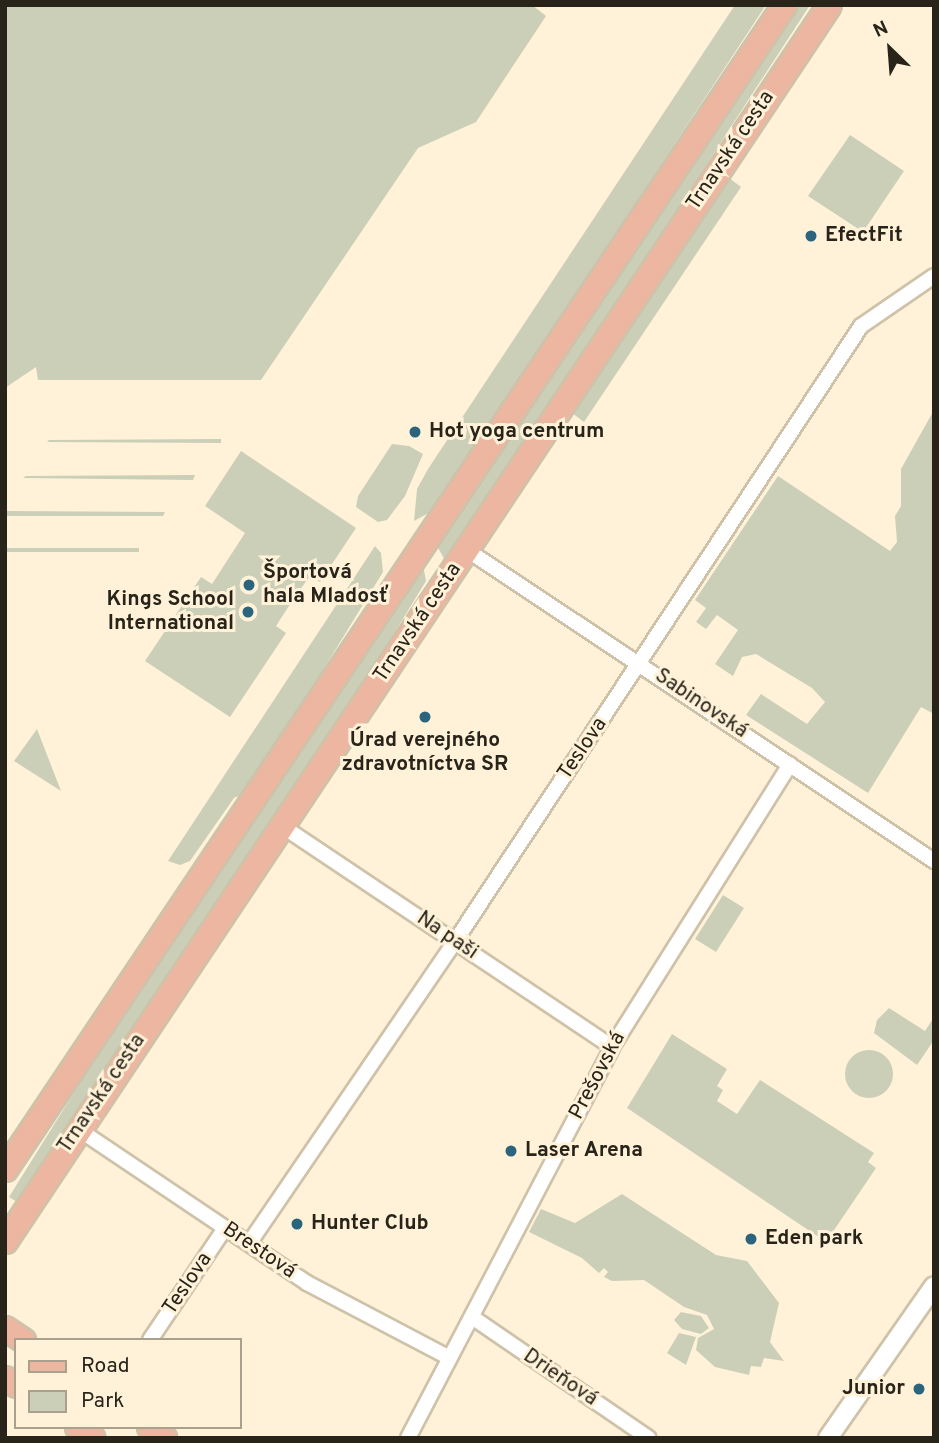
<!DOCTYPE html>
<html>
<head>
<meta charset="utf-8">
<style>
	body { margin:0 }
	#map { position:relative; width:939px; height:1443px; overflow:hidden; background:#fff2d9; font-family:Overpass,sans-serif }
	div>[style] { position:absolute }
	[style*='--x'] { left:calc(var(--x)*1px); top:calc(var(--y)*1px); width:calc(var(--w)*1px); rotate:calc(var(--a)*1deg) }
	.green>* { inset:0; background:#cbcfb8 }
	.round { border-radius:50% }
	.roads { filter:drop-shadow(2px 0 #cec2a9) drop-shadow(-2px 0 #cec2a9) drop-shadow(0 2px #cec2a9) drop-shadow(0 -2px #cec2a9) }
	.minor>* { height:14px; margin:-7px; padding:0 7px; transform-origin:7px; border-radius:7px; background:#fff }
	.tertiary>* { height:18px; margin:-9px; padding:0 9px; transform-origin:9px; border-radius:9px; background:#fff }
	.primary>* { height:23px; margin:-11.5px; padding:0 11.5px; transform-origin:11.5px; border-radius:11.5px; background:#ecb6a1 }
	.dots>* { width:19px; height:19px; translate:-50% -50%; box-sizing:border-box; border:4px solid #fff2d9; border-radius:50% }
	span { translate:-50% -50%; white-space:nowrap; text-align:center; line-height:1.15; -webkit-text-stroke:6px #fff2d9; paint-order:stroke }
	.street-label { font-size:21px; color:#29241a }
	.poi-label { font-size:21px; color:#29241a; font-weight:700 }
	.left { translate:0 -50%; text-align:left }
	.right { translate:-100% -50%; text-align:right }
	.frame { position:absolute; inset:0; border:7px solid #29241a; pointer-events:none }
	.legend { position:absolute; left:14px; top:1338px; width:228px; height:91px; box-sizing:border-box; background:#fff2d9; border:2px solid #a9a08d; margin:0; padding:9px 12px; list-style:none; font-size:21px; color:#29241a }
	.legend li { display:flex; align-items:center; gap:14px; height:35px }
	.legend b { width:35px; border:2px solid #a9a08d }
	.north { position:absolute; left:855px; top:14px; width:70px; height:70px; -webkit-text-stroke:5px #fff2d9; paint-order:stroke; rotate:335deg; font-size:19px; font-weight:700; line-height:28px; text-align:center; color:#29241a }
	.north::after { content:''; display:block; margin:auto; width:24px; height:32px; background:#29241a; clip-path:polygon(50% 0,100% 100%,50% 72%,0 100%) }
</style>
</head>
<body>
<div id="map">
	<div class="green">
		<div style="clip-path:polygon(5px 5px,532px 5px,546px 16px,476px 122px,418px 148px,261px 380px,38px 380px,36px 367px,5px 388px)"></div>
		<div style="clip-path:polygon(735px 5px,766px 5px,434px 510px,414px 521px,417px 489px,428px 469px)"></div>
		<div style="clip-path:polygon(795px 5px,810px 5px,447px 564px,437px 546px)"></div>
		<div style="clip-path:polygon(850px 135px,904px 171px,863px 232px,808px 196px)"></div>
		<div style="clip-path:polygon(724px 174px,741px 187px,584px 422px,572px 413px,574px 400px)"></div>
		<div style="clip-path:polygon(934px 410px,934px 714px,921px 707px,868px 793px,746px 715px,761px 694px,807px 724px,825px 702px,812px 688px,756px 654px,742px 657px,733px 676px,715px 664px,738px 630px,717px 615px,706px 629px,696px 622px,706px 608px,695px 600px,778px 476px,890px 551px,897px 542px,895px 516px,901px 506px,901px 469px)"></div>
		<div style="clip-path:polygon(221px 439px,221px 443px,47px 442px,49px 440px)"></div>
		<div style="clip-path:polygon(392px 444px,409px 446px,423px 454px,405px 496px,387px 520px,378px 522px,356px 507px,358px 496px)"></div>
		<div style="clip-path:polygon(241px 451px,356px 528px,320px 582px,310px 576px,296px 595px,276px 626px,286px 633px,230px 717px,145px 661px,201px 577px,212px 584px,245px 533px,205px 506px)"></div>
		<div style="clip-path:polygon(195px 475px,193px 480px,23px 478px,26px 476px)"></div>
		<div style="clip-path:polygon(5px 511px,165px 512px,163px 516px,5px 516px)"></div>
		<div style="clip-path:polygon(375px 546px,381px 553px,383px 572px,249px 791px,234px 798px,190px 861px,180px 865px,168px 861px)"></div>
		<div style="clip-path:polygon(5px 548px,139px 548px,139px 552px,5px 552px)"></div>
		<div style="clip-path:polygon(423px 565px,426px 581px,296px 794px,20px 1204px,9px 1197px,106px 1041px)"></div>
		<div style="clip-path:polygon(37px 729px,61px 791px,14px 761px)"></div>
		<div style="clip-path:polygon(723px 895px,744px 908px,716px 952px,695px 939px)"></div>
		<div style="clip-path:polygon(889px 1008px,925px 1031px,934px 1017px,934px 1040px,917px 1065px,874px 1033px,877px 1020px)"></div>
		<div style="clip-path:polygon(672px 1034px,727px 1069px,717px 1086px,723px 1090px,717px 1101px,737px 1114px,760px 1080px,874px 1153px,868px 1162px,876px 1168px,826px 1242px,627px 1108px)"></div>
		<div class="round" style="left:845px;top:1050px;width:48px;height:48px"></div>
		<div style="clip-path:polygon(622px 1194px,716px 1255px,747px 1261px,779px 1303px,770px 1342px,784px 1361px,764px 1358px,761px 1367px,751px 1366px,749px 1375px,715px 1367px,696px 1350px,698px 1338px,714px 1329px,707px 1315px,684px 1307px,644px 1280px,612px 1281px,604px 1277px,608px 1272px,604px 1268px,599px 1273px,582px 1258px,529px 1232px,541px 1209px,575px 1223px)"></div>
		<div style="clip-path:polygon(681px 1312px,701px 1316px,709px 1328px,701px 1334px,682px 1329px,674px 1320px)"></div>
		<div style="clip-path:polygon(679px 1333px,696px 1337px,686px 1365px,667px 1353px)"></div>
	</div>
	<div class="roads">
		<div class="minor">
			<div style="--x:467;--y:550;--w:561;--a:33.66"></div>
			<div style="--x:282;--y:826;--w:397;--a:33.8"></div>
			<div style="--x:78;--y:1129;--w:276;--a:33.9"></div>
			<div style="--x:307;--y:1283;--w:161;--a:27.7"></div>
			<div style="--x:250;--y:1242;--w:373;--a:-55.7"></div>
			<div style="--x:460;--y:934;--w:728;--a:-56.59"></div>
			<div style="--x:861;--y:326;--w:88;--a:-34.4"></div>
			<div style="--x:472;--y:1317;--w:214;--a:34.4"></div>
			<div style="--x:150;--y:1340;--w:135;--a:-56.2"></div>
			<div style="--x:408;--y:1438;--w:441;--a:-62.4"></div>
			<div style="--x:612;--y:1047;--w:334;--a:-57.8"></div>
		</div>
		<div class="tertiary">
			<div style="--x:828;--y:1438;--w:185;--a:-55.1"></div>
		</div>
		<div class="primary">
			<div style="--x:5;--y:1169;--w:1401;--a:-56.21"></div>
			<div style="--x:5;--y:1241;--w:1485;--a:-56.31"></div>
			<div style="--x:5;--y:1328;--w:22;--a:34"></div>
			<div style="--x:5;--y:1378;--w:13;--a:32"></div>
			<div style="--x:77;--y:1427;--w:19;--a:35"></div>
			<div style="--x:149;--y:1427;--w:19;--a:36"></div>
		</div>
	</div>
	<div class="dots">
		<div style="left:811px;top:236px;background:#2a647d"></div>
		<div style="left:415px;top:432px;background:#2a647d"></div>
		<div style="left:249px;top:585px;background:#2a647d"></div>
		<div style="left:248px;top:612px;background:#2a647d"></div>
		<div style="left:425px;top:717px;background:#2a647d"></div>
		<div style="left:511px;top:1151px;background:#2a647d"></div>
		<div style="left:297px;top:1224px;background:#2a647d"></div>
		<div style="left:751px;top:1239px;background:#2a647d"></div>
		<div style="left:919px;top:1389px;background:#2a647d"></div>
	</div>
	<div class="street-label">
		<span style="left:731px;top:151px;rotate:-56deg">Trnavská cesta</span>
		<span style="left:418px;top:623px;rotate:-56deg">Trnavská cesta</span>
		<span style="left:701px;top:704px;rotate:34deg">Sabinovská</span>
		<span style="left:583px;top:749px;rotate:-56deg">Teslova</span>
		<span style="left:447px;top:936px;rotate:34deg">Na paši</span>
		<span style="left:598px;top:1076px;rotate:-62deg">Prešovská</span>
		<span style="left:102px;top:1094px;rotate:-56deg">Trnavská cesta</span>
		<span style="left:259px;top:1251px;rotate:34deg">Brestová</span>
		<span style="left:188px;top:1284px;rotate:-56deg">Teslova</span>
		<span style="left:560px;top:1378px;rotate:34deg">Drieňová</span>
	</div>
	<div class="poi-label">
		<span class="left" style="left:825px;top:236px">EfectFit</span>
		<span class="left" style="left:429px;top:432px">Hot yoga centrum</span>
		<span class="left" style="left:263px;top:585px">Športová<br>hala Mladosť</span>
		<span class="right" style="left:234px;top:612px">Kings School<br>International</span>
		<span style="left:425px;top:753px">Úrad verejného<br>zdravotníctva SR</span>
		<span class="left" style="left:525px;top:1151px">Laser Arena</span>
		<span class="left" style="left:311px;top:1224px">Hunter Club</span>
		<span class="left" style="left:765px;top:1239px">Eden park</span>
		<span class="right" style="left:905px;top:1389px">Junior</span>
	</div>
	<div class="frame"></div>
	<ul class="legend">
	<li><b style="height:9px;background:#ecb6a1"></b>Road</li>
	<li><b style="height:19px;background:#cbcfb8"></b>Park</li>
	</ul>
	<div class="north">N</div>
</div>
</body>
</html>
